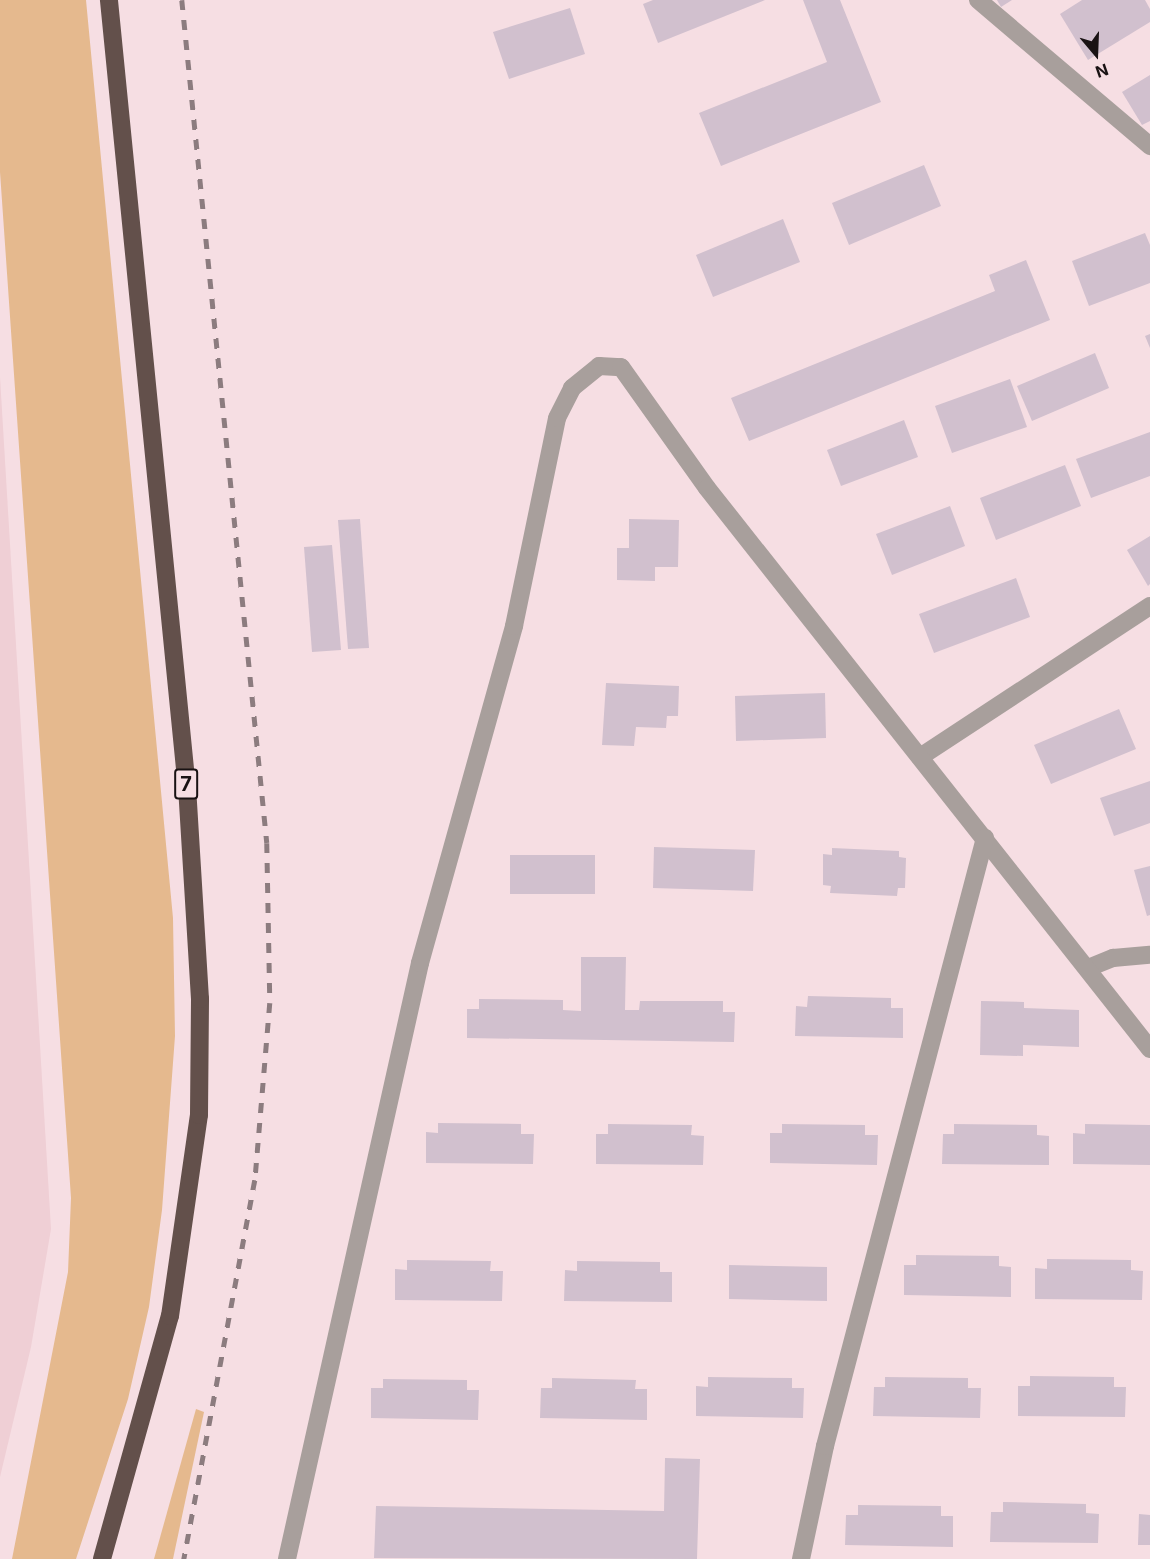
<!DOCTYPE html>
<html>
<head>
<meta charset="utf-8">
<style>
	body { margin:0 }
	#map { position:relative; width:1150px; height:1559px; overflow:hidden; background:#f6dee3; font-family:Inter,sans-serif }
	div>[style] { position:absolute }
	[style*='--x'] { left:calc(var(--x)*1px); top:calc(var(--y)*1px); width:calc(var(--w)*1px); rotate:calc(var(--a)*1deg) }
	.built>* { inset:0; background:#efcfd5 }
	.green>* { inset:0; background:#e5b98e }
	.building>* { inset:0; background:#d1c0ce }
	.minor>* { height:18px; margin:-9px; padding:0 9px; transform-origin:9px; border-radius:9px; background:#a89f9c }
	.highway>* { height:18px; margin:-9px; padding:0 9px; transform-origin:9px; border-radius:9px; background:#63504b }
	.rail>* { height:4.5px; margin-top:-2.25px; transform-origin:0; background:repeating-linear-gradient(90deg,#8c7c7f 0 10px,transparent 0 20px) }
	span { translate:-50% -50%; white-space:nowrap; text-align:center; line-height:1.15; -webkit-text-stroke:6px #f6dee3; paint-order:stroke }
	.shield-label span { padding:2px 4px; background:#f6dee3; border:2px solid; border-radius:4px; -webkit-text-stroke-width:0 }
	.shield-label { font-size:20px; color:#191213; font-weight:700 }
	.north { position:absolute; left:1066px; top:24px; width:60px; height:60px; -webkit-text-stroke:4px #f6dee3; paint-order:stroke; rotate:161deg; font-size:16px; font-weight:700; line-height:24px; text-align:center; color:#191213 }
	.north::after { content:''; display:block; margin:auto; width:21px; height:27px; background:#191213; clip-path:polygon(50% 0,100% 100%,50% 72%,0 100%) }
</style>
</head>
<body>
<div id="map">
	<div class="built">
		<div style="clip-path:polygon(0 377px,51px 1229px,31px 1347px,0 1477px)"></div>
	</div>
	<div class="green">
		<div style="clip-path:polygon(0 0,86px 0,173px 918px,175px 1036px,162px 1210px,149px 1307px,128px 1399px,76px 1559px,12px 1559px,68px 1272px,71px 1198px,0 172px)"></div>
		<div style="clip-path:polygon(196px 1409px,204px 1412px,173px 1559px,154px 1559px)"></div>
	</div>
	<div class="building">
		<div style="clip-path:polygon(653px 0,765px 0,658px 43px,643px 4px)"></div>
		<div style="clip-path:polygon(803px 0,840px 0,881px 102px,721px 166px,699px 113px,827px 62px)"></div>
		<div style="clip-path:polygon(997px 0,1012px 0,1001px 7px)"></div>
		<div style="clip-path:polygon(1082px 0,1145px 0,1150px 9px,1150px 22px,1088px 60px,1060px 14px)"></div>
		<div style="clip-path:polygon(570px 8px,585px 54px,509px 79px,493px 32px)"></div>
		<div style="clip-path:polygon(1150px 75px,1150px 121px,1142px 125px,1122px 92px)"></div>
		<div style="clip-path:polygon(924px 165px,941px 206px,849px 245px,832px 203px)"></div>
		<div style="clip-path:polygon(783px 219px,800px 262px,713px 297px,696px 255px)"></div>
		<div style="clip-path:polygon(1145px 233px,1150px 245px,1150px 283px,1089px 306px,1072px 261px)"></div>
		<div style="clip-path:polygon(1026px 260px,1050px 320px,749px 441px,731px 398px,995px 291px,989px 275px)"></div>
		<div style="clip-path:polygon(1150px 334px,1150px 348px,1145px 336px)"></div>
		<div style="clip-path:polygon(1095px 353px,1109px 388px,1032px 421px,1017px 386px)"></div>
		<div style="clip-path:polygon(1010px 379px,1027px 427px,952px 453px,935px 406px)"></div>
		<div style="clip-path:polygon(904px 420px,918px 457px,841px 486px,827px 450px)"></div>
		<div style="clip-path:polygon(1150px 432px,1150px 476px,1091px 498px,1076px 459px)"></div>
		<div style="clip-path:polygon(1065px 465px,1081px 506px,996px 540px,980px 498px)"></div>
		<div style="clip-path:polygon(950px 506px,965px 546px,892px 575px,876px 534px)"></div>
		<div style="clip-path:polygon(360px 519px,369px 648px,348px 649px,338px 520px)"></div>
		<div style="clip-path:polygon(629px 519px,679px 520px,678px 567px,655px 567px,655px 581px,617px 580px,617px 548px,629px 548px)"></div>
		<div style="clip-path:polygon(1150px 536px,1150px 584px,1148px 586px,1127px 550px)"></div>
		<div style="clip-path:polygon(332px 545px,341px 650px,312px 652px,304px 547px)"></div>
		<div style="clip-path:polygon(1016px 578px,1030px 617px,934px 653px,919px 614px)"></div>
		<div style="clip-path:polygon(606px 683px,679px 686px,678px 716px,667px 716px,666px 728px,636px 727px,634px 746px,602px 745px)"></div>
		<div style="clip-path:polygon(825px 693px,826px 738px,736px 741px,735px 696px)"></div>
		<div style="clip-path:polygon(1119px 709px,1136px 749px,1051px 784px,1034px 745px)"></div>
		<div style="clip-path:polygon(1150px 781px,1150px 823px,1114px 836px,1100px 798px)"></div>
		<div style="clip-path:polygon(654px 847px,755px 850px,753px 891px,653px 888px)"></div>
		<div style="clip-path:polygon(832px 848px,899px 851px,899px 857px,906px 858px,905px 888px,898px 888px,897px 896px,830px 893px,831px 886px,823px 885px,823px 854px,832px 855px)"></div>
		<div style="clip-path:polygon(510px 855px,595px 855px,595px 894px,510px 894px)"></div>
		<div style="clip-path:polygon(1150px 866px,1150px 915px,1147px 916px,1134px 870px)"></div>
		<div style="clip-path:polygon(581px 957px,626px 957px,625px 1010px,639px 1010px,640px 1001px,723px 1001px,723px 1012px,735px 1012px,734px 1042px,467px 1038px,467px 1009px,479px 1009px,479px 999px,563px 1000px,563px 1010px,581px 1011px)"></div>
		<div style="clip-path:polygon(808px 996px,891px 998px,891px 1008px,903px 1008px,903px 1038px,795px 1036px,796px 1006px,807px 1007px)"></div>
		<div style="clip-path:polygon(981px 1001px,1024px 1002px,1024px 1008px,1079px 1010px,1079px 1047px,1023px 1045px,1023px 1056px,980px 1055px)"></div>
		<div style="clip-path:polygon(438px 1123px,521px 1124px,521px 1134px,534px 1134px,533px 1164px,426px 1163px,426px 1132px,438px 1133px)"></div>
		<div style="clip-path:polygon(608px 1124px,692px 1125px,691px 1135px,704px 1136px,703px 1165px,596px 1164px,596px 1134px,608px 1134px)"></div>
		<div style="clip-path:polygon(782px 1124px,865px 1125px,865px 1135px,878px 1135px,877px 1165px,770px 1163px,770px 1133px,782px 1133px)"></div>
		<div style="clip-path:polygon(954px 1124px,1037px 1125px,1037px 1135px,1049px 1136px,1049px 1165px,942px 1164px,943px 1134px,954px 1134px)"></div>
		<div style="clip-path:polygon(1085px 1124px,1150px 1125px,1150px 1165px,1073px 1164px,1073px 1133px,1085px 1134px)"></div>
		<div style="clip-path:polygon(916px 1255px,999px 1256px,999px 1266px,1011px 1267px,1011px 1297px,904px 1295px,904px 1265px,916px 1265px)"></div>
		<div style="clip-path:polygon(1047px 1259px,1131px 1260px,1131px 1270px,1143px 1271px,1142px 1300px,1035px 1299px,1035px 1268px,1047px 1269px)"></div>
		<div style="clip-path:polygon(407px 1260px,491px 1261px,490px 1271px,503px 1271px,502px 1301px,395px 1300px,395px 1269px,407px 1270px)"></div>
		<div style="clip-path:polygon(577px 1261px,660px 1262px,660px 1272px,672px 1272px,672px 1302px,564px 1301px,565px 1270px,577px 1271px)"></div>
		<div style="clip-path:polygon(729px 1265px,827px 1267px,827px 1301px,729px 1299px)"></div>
		<div style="clip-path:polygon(1030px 1376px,1114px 1377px,1114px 1387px,1126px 1387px,1125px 1417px,1018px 1416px,1018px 1386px,1030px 1386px)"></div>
		<div style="clip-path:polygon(708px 1377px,792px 1378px,792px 1388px,804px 1388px,803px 1418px,696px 1416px,696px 1386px,708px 1387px)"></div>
		<div style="clip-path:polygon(885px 1377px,968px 1378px,968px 1388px,981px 1388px,980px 1418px,873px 1416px,874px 1387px,885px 1387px)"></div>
		<div style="clip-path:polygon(552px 1378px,636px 1380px,635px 1389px,647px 1389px,647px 1420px,540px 1418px,541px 1388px,552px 1388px)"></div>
		<div style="clip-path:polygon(383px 1379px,467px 1380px,467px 1390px,479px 1390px,478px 1420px,371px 1418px,371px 1388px,383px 1388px)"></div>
		<div style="clip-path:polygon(665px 1458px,700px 1459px,697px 1559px,374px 1558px,376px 1506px,664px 1511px)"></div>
		<div style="clip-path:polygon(1003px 1502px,1086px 1504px,1086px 1513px,1099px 1514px,1098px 1543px,990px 1542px,991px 1512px,1003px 1512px)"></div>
		<div style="clip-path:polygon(858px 1505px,941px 1506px,941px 1516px,953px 1516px,953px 1547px,845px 1545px,846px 1515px,858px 1515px)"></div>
		<div style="clip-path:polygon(1139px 1514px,1150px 1515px,1150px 1545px,1138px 1545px)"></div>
	</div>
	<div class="minor">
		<div style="--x:978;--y:0;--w:226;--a:40.3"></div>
		<div style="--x:920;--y:757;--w:275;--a:-33.3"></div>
		<div style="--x:1088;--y:968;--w:27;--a:-22"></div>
		<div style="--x:1113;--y:958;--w:37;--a:-5"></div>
		<div style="--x:287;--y:1559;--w:611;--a:-77.42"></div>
		<div style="--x:420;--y:963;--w:350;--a:-74.4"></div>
		<div style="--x:514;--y:626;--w:212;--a:-78.3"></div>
		<div style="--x:557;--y:418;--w:34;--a:-63"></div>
		<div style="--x:572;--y:388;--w:35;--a:-39"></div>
		<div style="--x:599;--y:366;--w:22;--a:3"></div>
		<div style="--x:621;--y:367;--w:148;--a:54.6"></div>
		<div style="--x:707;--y:488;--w:715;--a:51.7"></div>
		<div style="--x:801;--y:1559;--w:116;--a:-78"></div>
		<div style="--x:825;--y:1446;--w:629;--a:-75.26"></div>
	</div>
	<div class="highway">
		<div style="--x:102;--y:1559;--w:252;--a:-74.4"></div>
		<div style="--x:170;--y:1316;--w:203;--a:-81.8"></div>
		<div style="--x:199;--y:1115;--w:116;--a:-89.5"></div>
		<div style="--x:200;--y:999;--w:210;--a:-93.5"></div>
		<div style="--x:187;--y:789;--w:793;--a:-95.65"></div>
	</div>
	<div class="rail">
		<div style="--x:182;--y:0;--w:847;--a:84.24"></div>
		<div style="--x:267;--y:843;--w:160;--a:88.9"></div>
		<div style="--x:270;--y:1003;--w:178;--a:94.8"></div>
		<div style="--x:255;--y:1180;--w:386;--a:100.6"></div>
	</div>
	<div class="shield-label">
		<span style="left:186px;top:784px">7</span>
	</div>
	<div class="north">N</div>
</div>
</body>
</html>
